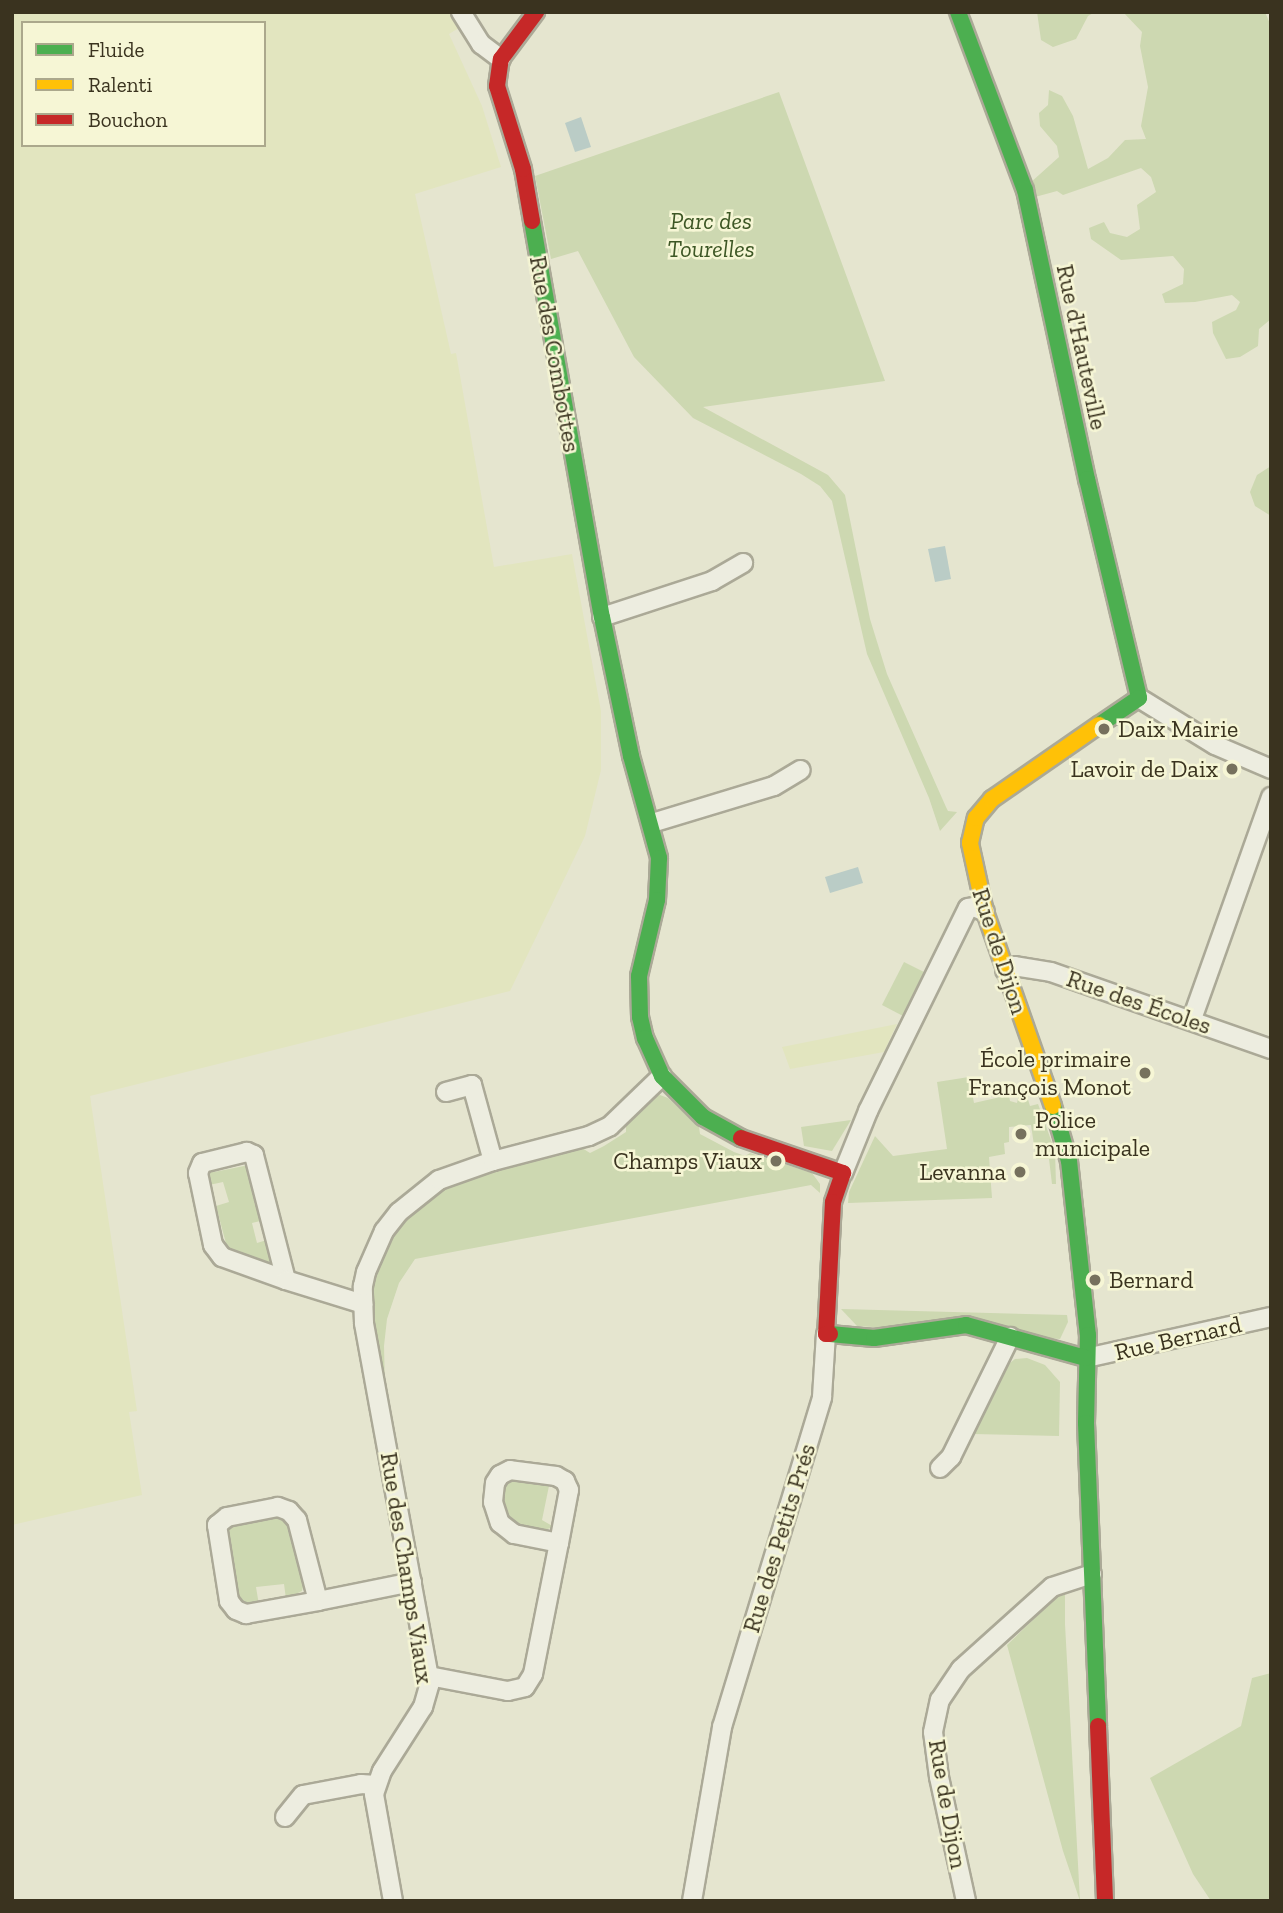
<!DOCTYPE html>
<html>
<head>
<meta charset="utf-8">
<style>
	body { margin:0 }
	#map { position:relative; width:1283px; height:1913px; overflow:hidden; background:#e5e5cf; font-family:"Zilla Slab",serif }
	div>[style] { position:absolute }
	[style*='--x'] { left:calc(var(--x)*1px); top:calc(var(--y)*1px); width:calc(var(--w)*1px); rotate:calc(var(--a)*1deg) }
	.farmland>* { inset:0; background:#e2e5bf }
	.green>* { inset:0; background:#cdd8b1 }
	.water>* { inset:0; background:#baccc6 }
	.roads { filter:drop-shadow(2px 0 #aba997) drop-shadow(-2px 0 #aba997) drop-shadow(0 2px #aba997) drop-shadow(0 -2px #aba997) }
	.street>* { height:18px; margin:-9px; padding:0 9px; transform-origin:9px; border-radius:9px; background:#edede0 }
	.fast>* { height:16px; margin:-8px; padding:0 8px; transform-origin:8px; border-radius:8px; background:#4caf50 }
	.slow>* { height:16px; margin:-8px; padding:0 8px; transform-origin:8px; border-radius:8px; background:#ffc107 }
	.jam>* { height:16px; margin:-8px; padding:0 8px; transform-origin:8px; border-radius:8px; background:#c62828 }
	.dots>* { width:19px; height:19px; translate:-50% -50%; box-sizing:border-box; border:4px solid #f6f6d5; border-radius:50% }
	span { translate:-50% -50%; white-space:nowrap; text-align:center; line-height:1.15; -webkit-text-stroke:5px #f6f6d5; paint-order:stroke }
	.park-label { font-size:24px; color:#3d5725; font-style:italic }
	.street-label { font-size:24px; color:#3a331f }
	.poi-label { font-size:24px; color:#3a331f }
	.left { translate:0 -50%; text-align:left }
	.right { translate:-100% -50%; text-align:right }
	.frame { position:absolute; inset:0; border:14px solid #3a331f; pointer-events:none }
	.legend { position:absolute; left:21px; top:21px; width:245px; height:126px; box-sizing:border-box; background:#f6f6d5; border:2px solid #aba88c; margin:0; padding:9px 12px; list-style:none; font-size:21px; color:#3a331f }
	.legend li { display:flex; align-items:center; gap:14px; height:35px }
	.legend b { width:35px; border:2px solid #aba88c }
</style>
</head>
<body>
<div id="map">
	<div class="farmland">
		<div style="clip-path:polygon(evenodd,12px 12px,456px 12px,462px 26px,449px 34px,482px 106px,501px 167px,415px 194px,451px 354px,456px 353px,494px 567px,572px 554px,601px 711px,601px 770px,585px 836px,510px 991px,90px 1096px,137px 1411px,129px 1412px,142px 1495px,12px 1525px,12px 12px,23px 23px,264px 23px,264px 145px,23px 145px,23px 23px)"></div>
		<div style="clip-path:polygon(897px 1024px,884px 1052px,790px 1069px,782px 1047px)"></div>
	</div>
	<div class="green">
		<div style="clip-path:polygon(1037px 12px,1095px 12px,1088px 16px,1076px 39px,1053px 47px,1041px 40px)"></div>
		<div style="clip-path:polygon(1123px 12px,1265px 12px,1271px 26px,1271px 319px,1259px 329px,1258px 346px,1240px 357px,1226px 359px,1213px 333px,1212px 322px,1236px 310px,1240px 302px,1232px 295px,1195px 302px,1165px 303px,1162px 294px,1183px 284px,1184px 269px,1173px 256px,1121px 260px,1091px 239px,1089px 228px,1104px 222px,1110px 233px,1127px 237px,1140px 229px,1137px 205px,1156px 192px,1151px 177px,1141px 168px,1063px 195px,1057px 191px,1035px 197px,1030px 183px,1059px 157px,1057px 146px,1040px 126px,1039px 113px,1048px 105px,1049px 90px,1062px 96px,1073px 116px,1088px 169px,1108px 158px,1125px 140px,1146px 139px,1141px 126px,1148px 87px,1140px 46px,1142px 32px)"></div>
		<div style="clip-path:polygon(779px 92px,885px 381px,703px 407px,828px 475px,845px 495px,870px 619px,887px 674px,946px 807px,948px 811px,957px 812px,940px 831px,929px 798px,867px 654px,832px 501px,820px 486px,801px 474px,693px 418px,634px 357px,578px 251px,551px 259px,535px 176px)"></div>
		<div style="clip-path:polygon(1271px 466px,1271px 516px,1255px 506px,1250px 492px,1257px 475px)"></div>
		<div style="clip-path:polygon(904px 962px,926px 973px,903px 1016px,882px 1005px)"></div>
		<div style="clip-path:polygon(969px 1077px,974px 1103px,1009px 1095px,1010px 1101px,1017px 1103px,1019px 1094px,1026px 1093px,1030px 1106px,1038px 1104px,1055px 1151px,1056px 1184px,1052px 1184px,1049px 1159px,1036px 1159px,1031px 1125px,1009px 1127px,1009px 1142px,1004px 1143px,1005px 1154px,989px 1157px,992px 1198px,848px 1203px,849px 1192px,875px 1136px,893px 1156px,947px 1149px,937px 1082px)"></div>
		<div style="clip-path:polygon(660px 1095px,668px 1098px,699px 1127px,700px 1134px,734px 1152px,745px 1156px,750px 1153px,812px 1173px,820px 1184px,820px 1193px,811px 1185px,415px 1259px,399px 1283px,387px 1319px,384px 1346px,385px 1388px,383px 1389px,373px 1332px,373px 1288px,382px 1254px,407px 1216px,426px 1198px,461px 1179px,582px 1148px,590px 1153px,604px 1146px,626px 1132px,626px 1124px,653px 1097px)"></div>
		<div style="clip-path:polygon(851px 1120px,832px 1151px,804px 1146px,801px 1127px)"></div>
		<div style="clip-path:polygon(249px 1165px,254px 1173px,249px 1176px,255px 1205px,262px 1205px,264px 1220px,252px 1223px,257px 1243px,270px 1239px,274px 1260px,265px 1265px,228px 1251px,216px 1206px,229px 1202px,223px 1182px,209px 1185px,206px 1176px,213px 1167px,214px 1172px)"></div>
		<div style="clip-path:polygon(841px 1309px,1067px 1315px,1068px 1322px,1060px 1339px,857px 1326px)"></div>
		<div style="clip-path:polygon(1027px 1358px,1045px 1365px,1060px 1382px,1059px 1436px,973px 1434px,1006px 1366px,1015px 1359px)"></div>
		<div style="clip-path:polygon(517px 1478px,550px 1481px,542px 1520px,554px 1527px,534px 1533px,520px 1529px,501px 1512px,500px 1489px)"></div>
		<div style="clip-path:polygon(277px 1516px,291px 1523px,304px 1583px,302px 1591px,286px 1599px,284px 1584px,256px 1587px,259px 1605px,244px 1604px,235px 1593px,226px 1531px,233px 1524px)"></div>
		<div style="clip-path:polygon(1065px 1589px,1065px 1624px,1080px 1901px,1063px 1851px,1007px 1645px)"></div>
		<div style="clip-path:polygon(1271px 1673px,1271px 1901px,1211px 1901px,1193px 1874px,1150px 1778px,1241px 1726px,1252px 1678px)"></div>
	</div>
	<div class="water">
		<div style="clip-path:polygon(581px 117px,591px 147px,575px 152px,565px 123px)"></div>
		<div style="clip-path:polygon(945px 546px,951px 579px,935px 582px,928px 549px)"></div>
		<div style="clip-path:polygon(858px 867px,863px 883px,830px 893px,825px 877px)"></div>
	</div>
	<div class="roads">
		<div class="street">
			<div style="--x:461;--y:12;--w:38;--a:58"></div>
			<div style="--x:481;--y:44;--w:25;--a:37"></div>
			<div style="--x:602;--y:617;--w:116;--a:-18.1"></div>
			<div style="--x:712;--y:581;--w:36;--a:-30"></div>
			<div style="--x:1139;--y:698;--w:89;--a:31.7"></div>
			<div style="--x:1215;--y:745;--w:61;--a:23.2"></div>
			<div style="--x:652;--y:823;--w:127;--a:-16.9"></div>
			<div style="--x:774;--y:786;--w:31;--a:-31"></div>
			<div style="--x:1005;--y:970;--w:10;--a:-24"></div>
			<div style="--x:1014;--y:966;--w:37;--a:9"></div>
			<div style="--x:1051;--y:972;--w:233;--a:19.3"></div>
			<div style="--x:1192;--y:1019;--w:236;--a:-70.4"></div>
			<div style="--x:446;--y:1092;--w:27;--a:-15"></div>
			<div style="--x:472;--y:1085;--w:79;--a:74.6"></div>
			<div style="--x:843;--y:1173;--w:67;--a:-68"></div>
			<div style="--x:868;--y:1111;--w:226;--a:-63.8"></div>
			<div style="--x:968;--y:908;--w:6;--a:-9"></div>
			<div style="--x:974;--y:907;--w:12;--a:24"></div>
			<div style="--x:286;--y:1280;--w:129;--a:-104.4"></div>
			<div style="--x:254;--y:1155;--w:8;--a:-157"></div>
			<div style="--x:247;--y:1152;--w:46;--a:166.3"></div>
			<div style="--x:202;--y:1163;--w:11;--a:112"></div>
			<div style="--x:198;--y:1173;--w:74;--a:78.2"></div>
			<div style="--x:213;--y:1245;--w:15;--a:53"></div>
			<div style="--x:222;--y:1257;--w:68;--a:19.8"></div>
			<div style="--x:286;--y:1280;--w:81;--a:17.3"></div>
			<div style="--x:1086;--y:1358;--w:189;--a:-12.5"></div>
			<div style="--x:940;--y:1468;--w:16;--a:-45"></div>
			<div style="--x:951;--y:1457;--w:134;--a:-63.8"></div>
			<div style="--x:318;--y:1601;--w:84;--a:-104.5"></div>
			<div style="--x:297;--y:1520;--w:12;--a:-132"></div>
			<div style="--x:289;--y:1511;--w:12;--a:-160"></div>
			<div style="--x:278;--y:1507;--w:52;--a:168.9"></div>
			<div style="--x:227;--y:1517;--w:13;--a:141"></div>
			<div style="--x:217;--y:1525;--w:77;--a:81"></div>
			<div style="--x:229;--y:1601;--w:11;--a:52"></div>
			<div style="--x:236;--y:1610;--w:11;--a:22"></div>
			<div style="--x:246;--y:1614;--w:73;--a:-10.2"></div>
			<div style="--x:318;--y:1601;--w:96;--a:-11.4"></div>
			<div style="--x:429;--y:1676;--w:80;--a:10.8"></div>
			<div style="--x:508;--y:1691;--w:17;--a:-13"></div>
			<div style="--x:525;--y:1687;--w:15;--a:-58"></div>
			<div style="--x:533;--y:1674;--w:134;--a:-78.8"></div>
			<div style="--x:559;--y:1543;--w:54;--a:-79.3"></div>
			<div style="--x:569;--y:1490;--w:10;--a:-114"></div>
			<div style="--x:565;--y:1481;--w:10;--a:-151"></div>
			<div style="--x:556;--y:1476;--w:46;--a:-172.6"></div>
			<div style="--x:510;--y:1470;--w:11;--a:153"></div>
			<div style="--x:500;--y:1475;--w:9;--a:122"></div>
			<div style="--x:495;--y:1483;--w:19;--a:96"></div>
			<div style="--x:493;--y:1502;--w:22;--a:72"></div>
			<div style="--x:500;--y:1523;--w:18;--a:38"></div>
			<div style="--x:514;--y:1534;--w:46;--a:11.3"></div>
			<div style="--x:285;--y:1817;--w:28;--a:-51"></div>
			<div style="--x:303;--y:1795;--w:59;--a:-10.7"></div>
			<div style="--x:361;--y:1784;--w:15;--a:4"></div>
			<div style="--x:393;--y:1901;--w:109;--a:-100.1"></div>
			<div style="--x:374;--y:1794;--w:24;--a:-71"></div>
			<div style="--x:382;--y:1771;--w:76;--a:-57.4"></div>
			<div style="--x:423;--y:1707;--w:25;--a:-74"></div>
			<div style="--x:430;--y:1683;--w:366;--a:-100.4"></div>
			<div style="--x:364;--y:1323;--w:37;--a:-92"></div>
			<div style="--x:363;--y:1286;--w:14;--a:-78"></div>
			<div style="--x:366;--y:1272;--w:45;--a:-66.3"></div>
			<div style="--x:384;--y:1231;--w:24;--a:-52"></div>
			<div style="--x:399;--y:1212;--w:51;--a:-38.7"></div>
			<div style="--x:439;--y:1180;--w:57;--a:-19.4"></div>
			<div style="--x:493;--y:1161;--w:99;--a:-14.6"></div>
			<div style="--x:589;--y:1136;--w:23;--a:-25"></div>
			<div style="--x:610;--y:1126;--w:72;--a:-43.9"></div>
			<div style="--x:692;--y:1901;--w:177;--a:-80.2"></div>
			<div style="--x:722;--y:1727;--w:345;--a:-73.1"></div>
			<div style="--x:822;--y:1397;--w:63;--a:-86.4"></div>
			<div style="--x:966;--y:1901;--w:127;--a:-102.3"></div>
			<div style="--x:939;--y:1777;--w:45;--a:-97.6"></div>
			<div style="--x:933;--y:1732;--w:33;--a:-78"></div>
			<div style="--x:940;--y:1700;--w:37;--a:-56"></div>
			<div style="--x:961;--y:1669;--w:122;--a:-42"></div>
			<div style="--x:1052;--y:1587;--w:42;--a:-18"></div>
		</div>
		<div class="fast">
			<div style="--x:958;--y:12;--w:190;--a:69.4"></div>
			<div style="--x:1025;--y:190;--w:296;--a:77.9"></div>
			<div style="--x:1087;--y:479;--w:225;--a:76.6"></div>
			<div style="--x:1139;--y:698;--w:48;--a:146"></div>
			<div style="--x:532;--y:221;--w:402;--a:80"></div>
			<div style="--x:602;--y:617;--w:142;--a:78.2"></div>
			<div style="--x:631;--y:756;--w:106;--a:74.6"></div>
			<div style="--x:659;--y:858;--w:42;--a:92.7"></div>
			<div style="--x:657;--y:900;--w:78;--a:103.3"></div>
			<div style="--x:639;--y:976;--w:41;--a:88.6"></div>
			<div style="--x:640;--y:1017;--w:22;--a:77"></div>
			<div style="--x:645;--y:1038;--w:42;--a:65.9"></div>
			<div style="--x:662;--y:1076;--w:58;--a:45"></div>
			<div style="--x:703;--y:1117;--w:43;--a:28.9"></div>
			<div style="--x:1053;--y:1106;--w:57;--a:73.8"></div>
			<div style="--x:1069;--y:1161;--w:175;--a:83.8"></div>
			<div style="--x:1088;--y:1335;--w:88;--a:91.3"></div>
			<div style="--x:1086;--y:1423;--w:303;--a:87.7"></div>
			<div style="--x:830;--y:1334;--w:44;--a:5.2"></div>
			<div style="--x:874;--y:1338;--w:93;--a:-8"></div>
			<div style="--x:966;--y:1325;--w:124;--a:15.4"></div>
		</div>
		<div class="slow">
			<div style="--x:1053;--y:1106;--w:206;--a:-109.3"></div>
			<div style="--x:985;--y:912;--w:71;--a:-102.3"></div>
			<div style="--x:970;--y:843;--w:26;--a:-77"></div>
			<div style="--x:976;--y:818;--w:25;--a:-50"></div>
			<div style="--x:992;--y:799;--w:130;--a:-34.7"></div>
		</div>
		<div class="jam">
			<div style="--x:532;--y:221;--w:53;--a:-99.8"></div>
			<div style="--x:523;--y:169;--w:87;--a:-107.4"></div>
			<div style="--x:497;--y:86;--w:27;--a:-82"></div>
			<div style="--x:501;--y:59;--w:59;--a:-53.3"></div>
			<div style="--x:741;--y:1138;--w:108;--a:18.9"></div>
			<div style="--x:843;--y:1173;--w:31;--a:109"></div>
			<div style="--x:833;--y:1202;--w:132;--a:93"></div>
			<div style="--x:826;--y:1334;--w:4;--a:0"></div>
			<div style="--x:1098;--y:1726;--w:175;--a:87.7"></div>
		</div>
	</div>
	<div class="dots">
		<div style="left:1104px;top:729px;background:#76715d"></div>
		<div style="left:1232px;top:769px;background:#76715d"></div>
		<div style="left:1145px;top:1073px;background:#76715d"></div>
		<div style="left:1021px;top:1134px;background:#76715d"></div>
		<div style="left:776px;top:1161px;background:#76715d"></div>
		<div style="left:1020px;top:1172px;background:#76715d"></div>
		<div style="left:1095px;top:1280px;background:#76715d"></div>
	</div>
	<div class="park-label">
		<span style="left:711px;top:235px">Parc des<br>Tourelles</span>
	</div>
	<div class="street-label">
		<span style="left:1082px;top:347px;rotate:78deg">Rue d'Hauteville</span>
		<span style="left:555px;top:354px;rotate:80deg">Rue des Combottes</span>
		<span style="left:1000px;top:951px;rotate:72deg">Rue de Dijon</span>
		<span style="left:1139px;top:1002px;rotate:19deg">Rue des Écoles</span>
		<span style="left:1178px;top:1338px;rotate:-13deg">Rue Bernard</span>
		<span style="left:779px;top:1538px;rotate:-73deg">Rue des Petits Prés</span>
		<span style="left:407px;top:1568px;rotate:81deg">Rue des Champs Viaux</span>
		<span style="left:948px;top:1804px;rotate:80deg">Rue de Dijon</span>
	</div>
	<div class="poi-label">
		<span class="left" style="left:1118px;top:729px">Daix Mairie</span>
		<span class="right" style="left:1218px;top:769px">Lavoir de Daix</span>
		<span class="right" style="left:1131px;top:1073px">École primaire<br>François Monot</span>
		<span class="left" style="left:1035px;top:1134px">Police<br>municipale</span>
		<span class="right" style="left:762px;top:1161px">Champs Viaux</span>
		<span class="right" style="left:1006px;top:1172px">Levanna</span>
		<span class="left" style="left:1109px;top:1280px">Bernard</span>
	</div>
	<div class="frame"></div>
	<ul class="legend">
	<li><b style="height:9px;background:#4caf50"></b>Fluide</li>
	<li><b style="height:9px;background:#ffc107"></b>Ralenti</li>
	<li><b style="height:9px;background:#c62828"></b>Bouchon</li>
	</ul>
</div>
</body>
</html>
